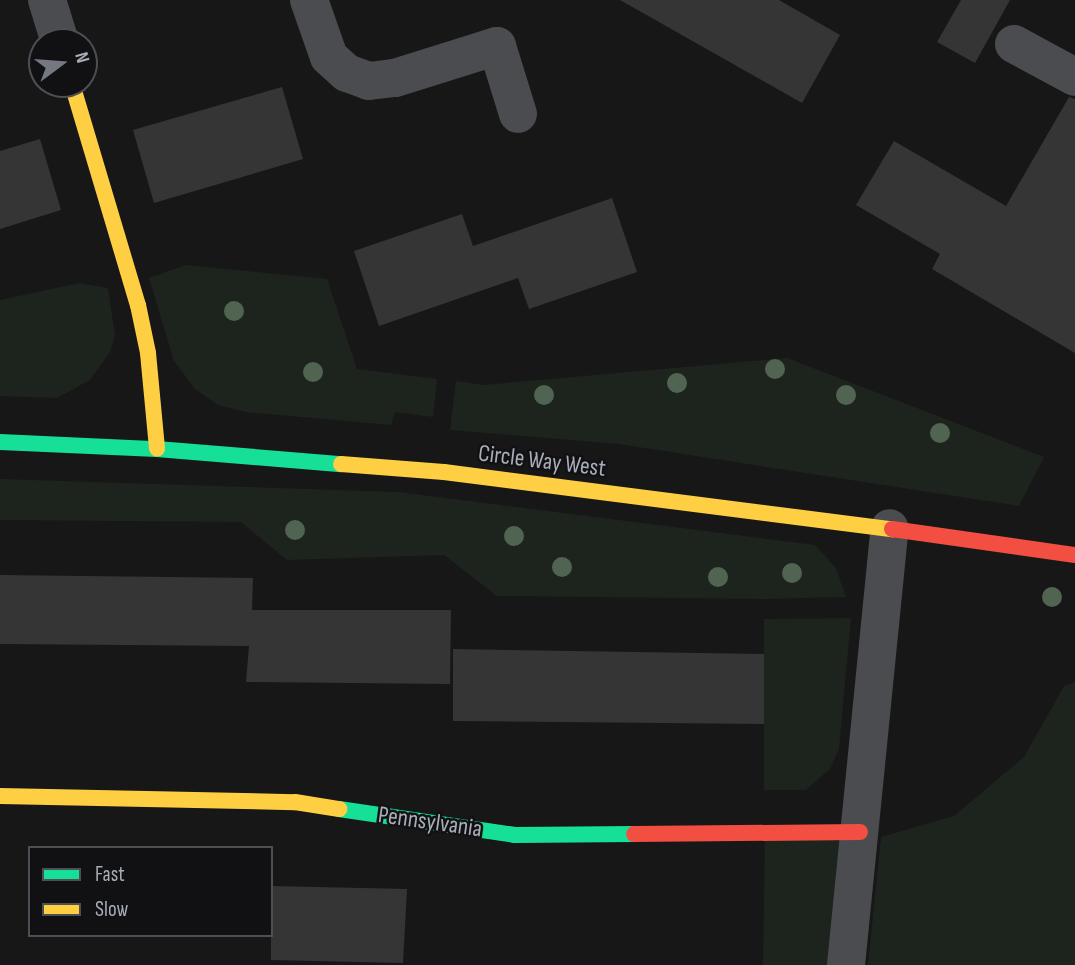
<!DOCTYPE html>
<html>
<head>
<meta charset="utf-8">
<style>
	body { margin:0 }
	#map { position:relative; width:1075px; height:965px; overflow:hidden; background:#171717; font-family:"Sofia Sans Condensed",sans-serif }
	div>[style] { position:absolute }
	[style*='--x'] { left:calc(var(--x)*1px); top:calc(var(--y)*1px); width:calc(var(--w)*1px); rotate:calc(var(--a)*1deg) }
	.green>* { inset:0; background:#1d241e }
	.building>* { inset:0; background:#353536 }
	.street>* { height:38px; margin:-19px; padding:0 19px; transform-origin:19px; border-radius:19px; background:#4b4c50 }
	.fast>* { height:16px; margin:-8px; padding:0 8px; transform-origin:8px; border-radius:8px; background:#16e098 }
	.slow>* { height:16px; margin:-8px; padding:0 8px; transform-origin:8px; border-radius:8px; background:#ffcf43 }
	.jam>* { height:16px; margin:-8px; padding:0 8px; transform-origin:8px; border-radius:8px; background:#f24e42 }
	.trees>* { width:20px; height:20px; margin:-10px; border-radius:50%; background:#506451 }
	span { translate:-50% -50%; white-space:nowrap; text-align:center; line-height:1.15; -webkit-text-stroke:5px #111113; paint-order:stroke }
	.street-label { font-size:24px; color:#a8adb8 }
	.legend { position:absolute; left:28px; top:846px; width:245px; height:91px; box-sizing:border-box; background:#111113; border:2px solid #4d4f55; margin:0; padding:9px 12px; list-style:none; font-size:21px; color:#a8adb8 }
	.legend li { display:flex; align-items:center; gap:14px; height:35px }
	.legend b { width:35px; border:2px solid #4d4f55 }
	.north { position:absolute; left:28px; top:28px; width:70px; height:70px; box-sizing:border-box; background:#111113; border:2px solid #4d4f55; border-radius:50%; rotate:74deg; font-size:19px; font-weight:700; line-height:28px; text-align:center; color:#a8adb8 }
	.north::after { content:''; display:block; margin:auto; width:24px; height:32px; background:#757880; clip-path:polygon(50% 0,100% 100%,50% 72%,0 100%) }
</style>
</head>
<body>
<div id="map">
	<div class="green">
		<div style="clip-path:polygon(186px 265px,327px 279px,357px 369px,437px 379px,433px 417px,395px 412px,391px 425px,246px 412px,218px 405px,195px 389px,174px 361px,149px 278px)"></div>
		<div style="clip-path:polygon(80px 283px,108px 288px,115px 336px,110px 352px,90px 380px,57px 398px,0 396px,0 300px)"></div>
		<div style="clip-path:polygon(787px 358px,1044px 457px,1019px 506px,619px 444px,450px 430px,456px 381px,484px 385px)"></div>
		<div style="clip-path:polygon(0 479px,398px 492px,815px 545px,836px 568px,846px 597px,763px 599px,497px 596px,444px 555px,287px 560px,241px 522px,0 520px)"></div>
		<div style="clip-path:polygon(851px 618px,839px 749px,830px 769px,806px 790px,764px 790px,764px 619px)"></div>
		<div style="clip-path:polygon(1075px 682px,1075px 965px,868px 965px,881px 837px,954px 816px,1024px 757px,1064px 686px)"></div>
		<div style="clip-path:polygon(860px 832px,846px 965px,763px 965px,765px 833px)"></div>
	</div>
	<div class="building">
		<div style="clip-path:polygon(620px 0,779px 0,840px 35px,802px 103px)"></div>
		<div style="clip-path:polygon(961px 0,1010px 0,975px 63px,937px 42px)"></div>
		<div style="clip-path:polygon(282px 87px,303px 159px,154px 203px,133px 130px)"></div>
		<div style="clip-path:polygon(1069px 97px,1075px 99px,1075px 353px,932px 269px,940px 254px,856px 205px,894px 141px,1006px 206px)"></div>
		<div style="clip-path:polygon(40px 139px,61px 210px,0 229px,0 151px)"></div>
		<div style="clip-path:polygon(612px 198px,637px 272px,529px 309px,518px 278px,379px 326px,354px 251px,462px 214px,473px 246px)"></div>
		<div style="clip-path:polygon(0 575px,253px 578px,252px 610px,451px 610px,450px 684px,246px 682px,249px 646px,0 644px)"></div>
		<div style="clip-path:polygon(453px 649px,764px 654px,764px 724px,453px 721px)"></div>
		<div style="clip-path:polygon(271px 886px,407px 889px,403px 963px,271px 960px)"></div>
	</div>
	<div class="street">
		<div style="--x:47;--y:0;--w:44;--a:72.8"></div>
		<div style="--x:309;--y:0;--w:60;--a:70.7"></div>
		<div style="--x:329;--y:57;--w:24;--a:42"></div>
		<div style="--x:347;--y:73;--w:23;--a:20"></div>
		<div style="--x:369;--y:81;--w:26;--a:-7"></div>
		<div style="--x:395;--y:78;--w:107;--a:-17.4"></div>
		<div style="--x:497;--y:46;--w:71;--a:72.8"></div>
		<div style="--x:1014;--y:44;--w:69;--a:28.4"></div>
		<div style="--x:846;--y:965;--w:439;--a:-84.3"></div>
	</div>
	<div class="fast">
		<div style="--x:0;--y:442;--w:157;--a:2.6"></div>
		<div style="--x:157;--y:449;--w:185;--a:4.7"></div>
		<div style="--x:339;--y:809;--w:178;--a:8.4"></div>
		<div style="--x:515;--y:835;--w:119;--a:-0.5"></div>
	</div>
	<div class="slow">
		<div style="--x:72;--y:84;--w:231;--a:73.4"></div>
		<div style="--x:138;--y:305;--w:49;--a:78.2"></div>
		<div style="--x:148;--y:353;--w:96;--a:84.6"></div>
		<div style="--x:341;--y:464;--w:103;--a:4.4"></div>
		<div style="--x:444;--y:472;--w:452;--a:7.3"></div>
		<div style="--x:0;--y:796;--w:295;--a:1.2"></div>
		<div style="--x:295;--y:802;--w:45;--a:9"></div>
	</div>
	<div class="jam">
		<div style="--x:892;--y:529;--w:185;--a:8.1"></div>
		<div style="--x:634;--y:834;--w:226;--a:-0.5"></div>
	</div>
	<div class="trees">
		<div style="left:234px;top:311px"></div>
		<div style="left:775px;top:369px"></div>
		<div style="left:313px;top:372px"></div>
		<div style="left:677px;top:383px"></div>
		<div style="left:544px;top:395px"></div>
		<div style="left:846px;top:395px"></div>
		<div style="left:940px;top:433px"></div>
		<div style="left:295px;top:530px"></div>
		<div style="left:514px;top:536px"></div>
		<div style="left:562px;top:567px"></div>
		<div style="left:792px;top:573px"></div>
		<div style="left:718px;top:577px"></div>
		<div style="left:1052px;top:597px"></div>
	</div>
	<div class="street-label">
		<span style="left:542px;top:461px;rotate:7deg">Circle Way West</span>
		<span style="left:430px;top:822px;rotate:8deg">Pennsylvania</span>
	</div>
	<ul class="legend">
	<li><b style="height:9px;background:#16e098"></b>Fast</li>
	<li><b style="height:9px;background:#ffcf43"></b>Slow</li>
	</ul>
	<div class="north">N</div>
</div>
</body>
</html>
